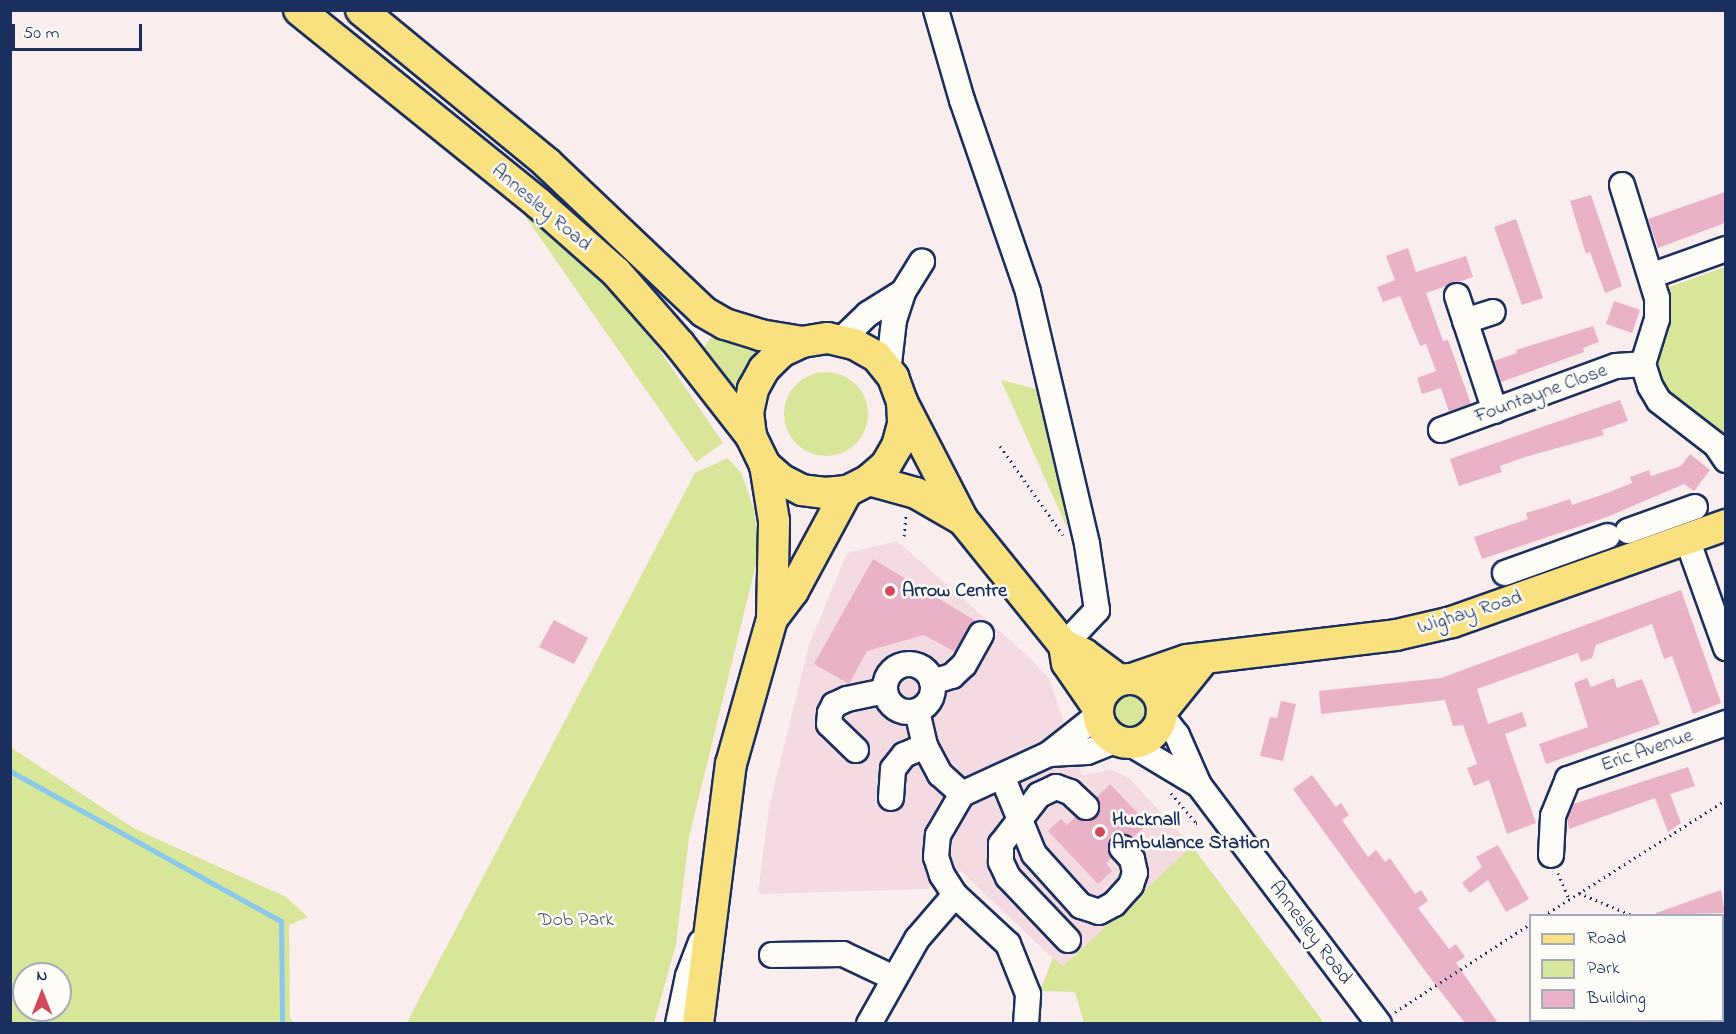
<!DOCTYPE html>
<html>
<head>
<meta charset="utf-8">
<style>
	body { margin:0 }
	#map { position:relative; width:1736px; height:1034px; overflow:hidden; background:#f9eded; font-family:"Indie Flower",sans-serif }
	div>[style] { position:absolute }
	[style*='--x'] { left:calc(var(--x)*1px); top:calc(var(--y)*1px); width:calc(var(--w)*1px); rotate:calc(var(--a)*1deg) }
	.built>* { inset:0; background:#f4dbe2 }
	.green>* { inset:0; background:#d7e699 }
	.round { border-radius:50% }
	.stream>* { height:5px; margin:-2.5px; padding:0 2.5px; transform-origin:2.5px; border-radius:2.5px; background:#8ac9eb }
	.building>* { inset:0; background:#e9b2c7 }
	.path>* { height:3px; margin-top:-1.5px; transform-origin:0; background:repeating-linear-gradient(90deg,#1b2f5e 0 1.5px,transparent 0 6px) }
	.roads { filter:drop-shadow(2px 0 #1b2f5e) drop-shadow(-2px 0 #1b2f5e) drop-shadow(0 2px #1b2f5e) drop-shadow(0 -2px #1b2f5e) }
	.minor>* { height:24px; margin:-12px; padding:0 12px; transform-origin:12px; border-radius:12px; background:#fdfcf7 }
	.minor>.ring { margin:-12px; padding:0; box-sizing:content-box; background:none; border:24px solid #fdfcf7; border-radius:50% }
	.major>* { height:30px; margin:-15px; padding:0 15px; transform-origin:15px; border-radius:15px; background:#fae180 }
	.major>.ring { margin:-15px; padding:0; box-sizing:content-box; background:none; border:30px solid #fae180; border-radius:50% }
	.dots>* { width:16px; height:16px; translate:-50% -50%; box-sizing:border-box; border:3px solid #fdfcf7; border-radius:50% }
	span { translate:-50% -50%; white-space:nowrap; text-align:center; line-height:1.15; -webkit-text-stroke:5px #fdfcf7; paint-order:stroke }
	.street-label { font-size:20px; color:#1b2f5e }
	.poi-label { font-size:20px; color:#1b2f5e; font-weight:700 }
	.left { translate:0 -50%; text-align:left }
	.park-label { font-size:20px; color:#4a5d6d }
	.frame { position:absolute; inset:0; border:12px solid #1b2f5e; pointer-events:none }
	.legend { position:absolute; left:1529px; top:914px; width:195px; height:108px; box-sizing:border-box; background:#fdfcf7; border:2px solid #a3aaba; margin:0; padding:8px 10px; list-style:none; font-size:18px; color:#1b2f5e }
	.legend li { display:flex; align-items:center; gap:12px; height:30px }
	.legend b { width:30px; border:2px solid #a3aaba }
	.north { position:absolute; left:12px; top:962px; width:60px; height:60px; box-sizing:border-box; background:#fdfcf7; border:2px solid #a3aaba; border-radius:50%; rotate:0deg; font-size:16px; font-weight:700; line-height:24px; text-align:center; color:#1b2f5e }
	.north::after { content:''; display:block; margin:auto; width:21px; height:27px; background:#d1495b; clip-path:polygon(50% 0,100% 100%,50% 72%,0 100%) }
	.scale { position:absolute; left:12px; top:24px; width:130px; height:27px; box-sizing:border-box; border:3px solid #1b2f5e; border-top:0; padding-left:8px; font-size:18px; line-height:21px; white-space:nowrap; color:#1b2f5e; -webkit-text-stroke:4px #fdfcf7; paint-order:stroke }
</style>
</head>
<body>
<div id="map">
	<div class="built">
		<div style="clip-path:polygon(897px 541px,1029px 657px,1049px 679px,1082px 775px,1111px 770px,1129px 778px,1192px 846px,1062px 967px,961px 871px,929px 889px,758px 894px,769px 807px,809px 645px,847px 553px)"></div>
	</div>
	<div class="green">
		<div style="clip-path:polygon(521px 210px,588px 264px,644px 327px,723px 443px,696px 462px)"></div>
		<div style="clip-path:polygon(1725px 267px,1725px 442px,1666px 396px,1656px 367px,1664px 330px,1666px 288px)"></div>
		<div style="clip-path:polygon(717px 331px,757px 349px,738px 388px,733px 390px,700px 351px)"></div>
		<div class="round" style="left:784px;top:372px;width:84px;height:84px"></div>
		<div style="clip-path:polygon(1001px 380px,1040px 390px,1068px 530px)"></div>
		<div style="clip-path:polygon(728px 458px,741px 473px,754px 509px,759px 552px,689px 837px,676px 944px,654px 1023px,406px 1024px,695px 473px)"></div>
		<div class="round" style="left:1107px;top:689px;width:44px;height:44px"></div>
		<div style="clip-path:polygon(evenodd,10px 747px,135px 829px,286px 897px,308px 917px,289px 925px,290px 1018px,295px 1023px,11px 1023px,10px 747px,24px 974px,60px 974px,60px 1010px,24px 1010px,24px 974px)"></div>
		<div style="clip-path:polygon(1192px 846px,1324px 1023px,1084px 1023px,1075px 992px,1040px 991px,1053px 958px,1063px 966px)"></div>
	</div>
	<div class="stream">
		<div style="--x:10;--y:771;--w:310;--a:29"></div>
		<div style="--x:281;--y:921;--w:103;--a:89.4"></div>
	</div>
	<div class="building">
		<div style="clip-path:polygon(1725px 192px,1725px 223px,1658px 248px,1648px 219px)"></div>
		<div style="clip-path:polygon(1591px 195px,1622px 286px,1605px 293px,1590px 252px,1586px 254px,1570px 201px)"></div>
		<div style="clip-path:polygon(1516px 219px,1543px 298px,1522px 305px,1494px 227px)"></div>
		<div style="clip-path:polygon(1408px 248px,1416px 272px,1466px 256px,1473px 277px,1426px 293px,1443px 341px,1448px 340px,1471px 404px,1449px 412px,1441px 388px,1422px 394px,1417px 378px,1436px 371px,1426px 344px,1420px 346px,1400px 296px,1383px 302px,1377px 287px,1395px 280px,1386px 256px)"></div>
		<div style="clip-path:polygon(1614px 301px,1640px 310px,1632px 333px,1606px 324px)"></div>
		<div style="clip-path:polygon(1593px 326px,1599px 342px,1583px 348px,1584px 352px,1501px 382px,1494px 361px,1517px 353px,1516px 350px)"></div>
		<div style="clip-path:polygon(1620px 400px,1628px 421px,1602px 430px,1604px 435px,1525px 457px,1500px 466px,1502px 472px,1459px 486px,1450px 459px)"></div>
		<div style="clip-path:polygon(1690px 454px,1710px 470px,1694px 491px,1684px 484px,1607px 517px,1482px 559px,1474px 537px,1528px 519px,1526px 513px,1546px 507px,1570px 499px,1572px 505px,1607px 493px,1632px 483px,1630px 477px,1649px 470px,1651px 476px,1681px 466px)"></div>
		<div style="clip-path:polygon(873px 559px,976px 621px,955px 652px,924px 635px,867px 651px,849px 684px,814px 664px)"></div>
		<div style="clip-path:polygon(1681px 590px,1721px 703px,1693px 714px,1672px 656px,1664px 659px,1652px 624px,1596px 645px,1592px 658px,1581px 662px,1578px 653px,1477px 689px,1488px 724px,1522px 712px,1527px 726px,1505px 734px,1536px 823px,1507px 834px,1489px 780px,1474px 786px,1467px 768px,1477px 764px,1463px 725px,1453px 726px,1445px 700px,1321px 714px,1319px 691px,1441px 678px)"></div>
		<div style="clip-path:polygon(554px 620px,588px 638px,574px 664px,539px 647px)"></div>
		<div style="clip-path:polygon(1587px 678px,1591px 687px,1614px 678px,1617px 688px,1642px 679px,1660px 724px,1546px 764px,1539px 744px,1588px 727px,1574px 683px)"></div>
		<div style="clip-path:polygon(1281px 701px,1296px 704px,1283px 761px,1260px 756px,1270px 717px,1277px 718px)"></div>
		<div style="clip-path:polygon(1688px 767px,1695px 786px,1670px 794px,1681px 823px,1668px 832px,1655px 798px,1569px 829px,1567px 819px,1573px 804px)"></div>
		<div style="clip-path:polygon(1312px 775px,1336px 807px,1341px 803px,1349px 815px,1342px 820px,1368px 857px,1376px 850px,1385px 862px,1390px 858px,1415px 894px,1421px 890px,1428px 901px,1418px 908px,1449px 949px,1456px 944px,1465px 957px,1456px 963px,1498px 1023px,1465px 1023px,1431px 979px,1293px 789px)"></div>
		<div style="clip-path:polygon(1110px 784px,1148px 824px,1132px 838px,1120px 834px,1112px 838px,1108px 850px,1112px 858px,1106px 863px,1112px 871px,1098px 884px,1048px 831px,1061px 819px,1067px 825px,1076px 817px,1083px 821px,1096px 817px,1100px 810px,1096px 798px)"></div>
		<div style="clip-path:polygon(1498px 845px,1529px 899px,1506px 912px,1488px 880px,1470px 893px,1462px 883px,1482px 867px,1476px 857px)"></div>
		<div style="clip-path:polygon(1721px 890px,1725px 913px,1656px 915px,1656px 913px)"></div>
	</div>
	<div class="path">
		<div style="--x:1000;--y:446;--w:109;--a:54.7"></div>
		<div style="--x:904;--y:536;--w:21;--a:-85"></div>
		<div style="--x:1171;--y:793;--w:39;--a:50"></div>
		<div style="--x:1196;--y:823;--w:6;--a:0"></div>
		<div style="--x:1558;--y:873;--w:28;--a:67"></div>
		<div style="--x:1579;--y:893;--w:60;--a:22.7"></div>
		<div style="--x:1543;--y:916;--w:217;--a:-32.4"></div>
		<div style="--x:1395;--y:1012;--w:161;--a:-33.1"></div>
	</div>
	<div class="roads">
		<div class="minor">
			<div style="--x:936;--y:10;--w:94;--a:73.9"></div>
			<div style="--x:962;--y:100;--w:203;--a:71"></div>
			<div style="--x:1028;--y:292;--w:259;--a:76.8"></div>
			<div style="--x:1087;--y:544;--w:67;--a:81.4"></div>
			<div style="--x:1097;--y:610;--w:48;--a:133.3"></div>
			<div style="--x:1622;--y:185;--w:118;--a:72.8"></div>
			<div style="--x:1657;--y:298;--w:21;--a:90"></div>
			<div style="--x:1657;--y:319;--w:47;--a:107.3"></div>
			<div style="--x:1643;--y:364;--w:23;--a:72"></div>
			<div style="--x:1650;--y:386;--w:17;--a:59"></div>
			<div style="--x:1659;--y:401;--w:72;--a:37.7"></div>
			<div style="--x:1716;--y:445;--w:18;--a:56"></div>
			<div style="--x:1653;--y:275;--w:77;--a:-19.6"></div>
			<div style="--x:1457;--y:296;--w:121;--a:71.7"></div>
			<div style="--x:1465;--y:321;--w:29;--a:-18"></div>
			<div style="--x:840;--y:341;--w:39;--a:-44"></div>
			<div style="--x:868;--y:314;--w:41;--a:-32.2"></div>
			<div style="--x:888;--y:372;--w:52;--a:-83.4"></div>
			<div style="--x:894;--y:320;--w:29;--a:-72"></div>
			<div style="--x:903;--y:292;--w:36;--a:-58"></div>
			<div style="--x:1441;--y:430;--w:186;--a:-20.1"></div>
			<div style="--x:1616;--y:366;--w:27;--a:-4"></div>
			<div style="--x:1628;--y:531;--w:71;--a:-19.7"></div>
			<div style="--x:1687;--y:539;--w:116;--a:70.3"></div>
			<div style="--x:1505;--y:573;--w:109;--a:-19.8"></div>
			<div class="ring" style="left:885px;top:664px;width:24px;height:24px"></div>
			<div style="--x:932;--y:682;--w:21;--a:-17"></div>
			<div style="--x:952;--y:676;--w:16;--a:-43"></div>
			<div style="--x:964;--y:665;--w:35;--a:-61"></div>
			<div style="--x:917;--y:711;--w:36;--a:77"></div>
			<div style="--x:925;--y:746;--w:32;--a:62"></div>
			<div style="--x:940;--y:774;--w:30;--a:42"></div>
			<div style="--x:1162;--y:716;--w:24;--a:52"></div>
			<div style="--x:1177;--y:735;--w:55;--a:66.3"></div>
			<div style="--x:1199;--y:785;--w:299;--a:53"></div>
			<div style="--x:1129;--y:743;--w:82;--a:31"></div>
			<div style="--x:856;--y:750;--w:37;--a:-136"></div>
			<div style="--x:829;--y:724;--w:11;--a:-85"></div>
			<div style="--x:830;--y:713;--w:9;--a:-63"></div>
			<div style="--x:834;--y:705;--w:14;--a:-25"></div>
			<div style="--x:847;--y:699;--w:39;--a:-12"></div>
			<div style="--x:1049;--y:754;--w:38;--a:-3"></div>
			<div style="--x:1087;--y:752;--w:32;--a:-22"></div>
			<div style="--x:1002;--y:776;--w:84;--a:67.7"></div>
			<div style="--x:1034;--y:854;--w:70;--a:47.9"></div>
			<div style="--x:1081;--y:906;--w:19;--a:18"></div>
			<div style="--x:1099;--y:912;--w:17;--a:-28"></div>
			<div style="--x:1114;--y:904;--w:25;--a:-48"></div>
			<div style="--x:1131;--y:885;--w:13;--a:-72"></div>
			<div style="--x:1135;--y:873;--w:14;--a:-102"></div>
			<div style="--x:1132;--y:859;--w:15;--a:-132"></div>
			<div style="--x:891;--y:798;--w:29;--a:-86"></div>
			<div style="--x:893;--y:769;--w:18;--a:-52"></div>
			<div style="--x:904;--y:755;--w:23;--a:-23"></div>
			<div style="--x:1551;--y:855;--w:39;--a:-87"></div>
			<div style="--x:1553;--y:816;--w:40;--a:-68"></div>
			<div style="--x:1568;--y:779;--w:168;--a:-19.5"></div>
			<div style="--x:1722;--y:933;--w:4;--a:-14"></div>
			<div style="--x:1068;--y:940;--w:87;--a:-133.6"></div>
			<div style="--x:1008;--y:877;--w:17;--a:-115"></div>
			<div style="--x:1001;--y:862;--w:18;--a:-90"></div>
			<div style="--x:1001;--y:844;--w:62;--a:-52.2"></div>
			<div style="--x:1039;--y:795;--w:19;--a:-25"></div>
			<div style="--x:1056;--y:787;--w:15;--a:20"></div>
			<div style="--x:1070;--y:792;--w:22;--a:43"></div>
			<div style="--x:772;--y:955;--w:71;--a:-0.8"></div>
			<div style="--x:843;--y:954;--w:56;--a:25.2"></div>
			<div style="--x:678;--y:1024;--w:49;--a:-78.2"></div>
			<div style="--x:688;--y:976;--w:36;--a:-69"></div>
			<div style="--x:869;--y:1024;--w:98;--a:-60.5"></div>
			<div style="--x:917;--y:939;--w:58;--a:-49.2"></div>
			<div style="--x:1026;--y:1024;--w:30;--a:-86"></div>
			<div style="--x:1028;--y:994;--w:54;--a:-111.8"></div>
			<div style="--x:1008;--y:944;--w:72;--a:-137.2"></div>
			<div style="--x:955;--y:895;--w:24;--a:-123"></div>
			<div style="--x:942;--y:875;--w:19;--a:-108"></div>
			<div style="--x:936;--y:857;--w:22;--a:-85"></div>
			<div style="--x:938;--y:835;--w:48;--a:-59.7"></div>
			<div style="--x:962;--y:794;--w:96;--a:-24.7"></div>
			<div style="--x:1049;--y:754;--w:63;--a:-38.5"></div>
		</div>
		<div class="major">
			<div style="--x:299;--y:10;--w:307;--a:38.9"></div>
			<div style="--x:538;--y:203;--w:104;--a:41.5"></div>
			<div style="--x:616;--y:272;--w:97;--a:48.8"></div>
			<div style="--x:680;--y:345;--w:115;--a:52"></div>
			<div style="--x:361;--y:10;--w:241;--a:39.4"></div>
			<div style="--x:547;--y:163;--w:216;--a:43.5"></div>
			<div style="--x:704;--y:312;--w:24;--a:30"></div>
			<div style="--x:725;--y:324;--w:37;--a:17"></div>
			<div style="--x:760;--y:335;--w:43;--a:9.5"></div>
			<div style="--x:802;--y:342;--w:26;--a:-9"></div>
			<div style="--x:828;--y:338;--w:27;--a:13"></div>
			<div style="--x:854;--y:344;--w:26;--a:29"></div>
			<div style="--x:877;--y:357;--w:26;--a:51"></div>
			<div style="--x:893;--y:377;--w:27;--a:70"></div>
			<div style="--x:902;--y:402;--w:22;--a:87"></div>
			<div style="--x:903;--y:424;--w:23;--a:105"></div>
			<div style="--x:897;--y:446;--w:22;--a:120"></div>
			<div style="--x:886;--y:465;--w:23;--a:139"></div>
			<div style="--x:869;--y:480;--w:25;--a:153"></div>
			<div style="--x:847;--y:491;--w:22;--a:175"></div>
			<div style="--x:825;--y:493;--w:23;--a:-173"></div>
			<div style="--x:802;--y:490;--w:22;--a:-153"></div>
			<div style="--x:782;--y:480;--w:23;--a:-139"></div>
			<div style="--x:765;--y:465;--w:32;--a:-116"></div>
			<div style="--x:751;--y:436;--w:23;--a:-97"></div>
			<div style="--x:748;--y:413;--w:25;--a:-78"></div>
			<div style="--x:753;--y:389;--w:23;--a:-61"></div>
			<div style="--x:764;--y:369;--w:24;--a:-45"></div>
			<div style="--x:781;--y:352;--w:23;--a:-25"></div>
			<div style="--x:902;--y:402;--w:133;--a:62.7"></div>
			<div style="--x:963;--y:520;--w:161;--a:51.1"></div>
			<div style="--x:1064;--y:645;--w:22;--a:24"></div>
			<div style="--x:1084;--y:654;--w:44;--a:36.6"></div>
			<div style="--x:869;--y:480;--w:49;--a:15.5"></div>
			<div style="--x:916;--y:493;--w:54;--a:29.9"></div>
			<div style="--x:772;--y:619;--w:35;--a:-53"></div>
			<div style="--x:793;--y:591;--w:114;--a:-61.6"></div>
			<div style="--x:1064;--y:645;--w:18;--a:81"></div>
			<div style="--x:1067;--y:663;--w:55;--a:55.4"></div>
			<div class="ring" style="left:1098px;top:679px;width:34px;height:34px"></div>
			<div style="--x:1132;--y:679;--w:58;--a:-19.1"></div>
			<div style="--x:1187;--y:660;--w:210;--a:-6.8"></div>
			<div style="--x:1396;--y:635;--w:57;--a:-13.1"></div>
			<div style="--x:1452;--y:622;--w:291;--a:-19.5"></div>
			<div style="--x:1162;--y:711;--w:67;--a:-51.1"></div>
			<div style="--x:698;--y:1024;--w:262;--a:-82.8"></div>
			<div style="--x:731;--y:764;--w:151;--a:-74.2"></div>
			<div style="--x:772;--y:619;--w:98;--a:-88.8"></div>
			<div style="--x:774;--y:521;--w:57;--a:-99.1"></div>
		</div>
	</div>
	<div class="dots">
		<div style="left:890px;top:591px;background:#d1495b"></div>
		<div style="left:1100px;top:832px;background:#d1495b"></div>
	</div>
	<div class="street-label">
		<span style="left:541px;top:208px;rotate:40deg">Annesley Road</span>
		<span style="left:1541px;top:394px;rotate:-20deg">Fountayne Close</span>
		<span style="left:1470px;top:613px;rotate:-17deg">Wighay Road</span>
		<span style="left:1647px;top:751px;rotate:-19deg">Eric Avenue</span>
		<span style="left:1310px;top:933px;rotate:53deg">Annesley Road</span>
	</div>
	<div class="poi-label">
		<span class="left" style="left:902px;top:591px">Arrow Centre</span>
		<span class="left" style="left:1112px;top:832px">Hucknall<br>Ambulance Station</span>
	</div>
	<div class="park-label">
		<span style="left:576px;top:920px">Dob Park</span>
	</div>
	<div class="frame"></div>
	<ul class="legend">
	<li><b style="height:8px;background:#fae180"></b>Road</li>
	<li><b style="height:16px;background:#d7e699"></b>Park</li>
	<li><b style="height:16px;background:#e9b2c7"></b>Building</li>
	</ul>
	<div class="north">N</div>
	<div class="scale">50 m</div>
</div>
</body>
</html>
